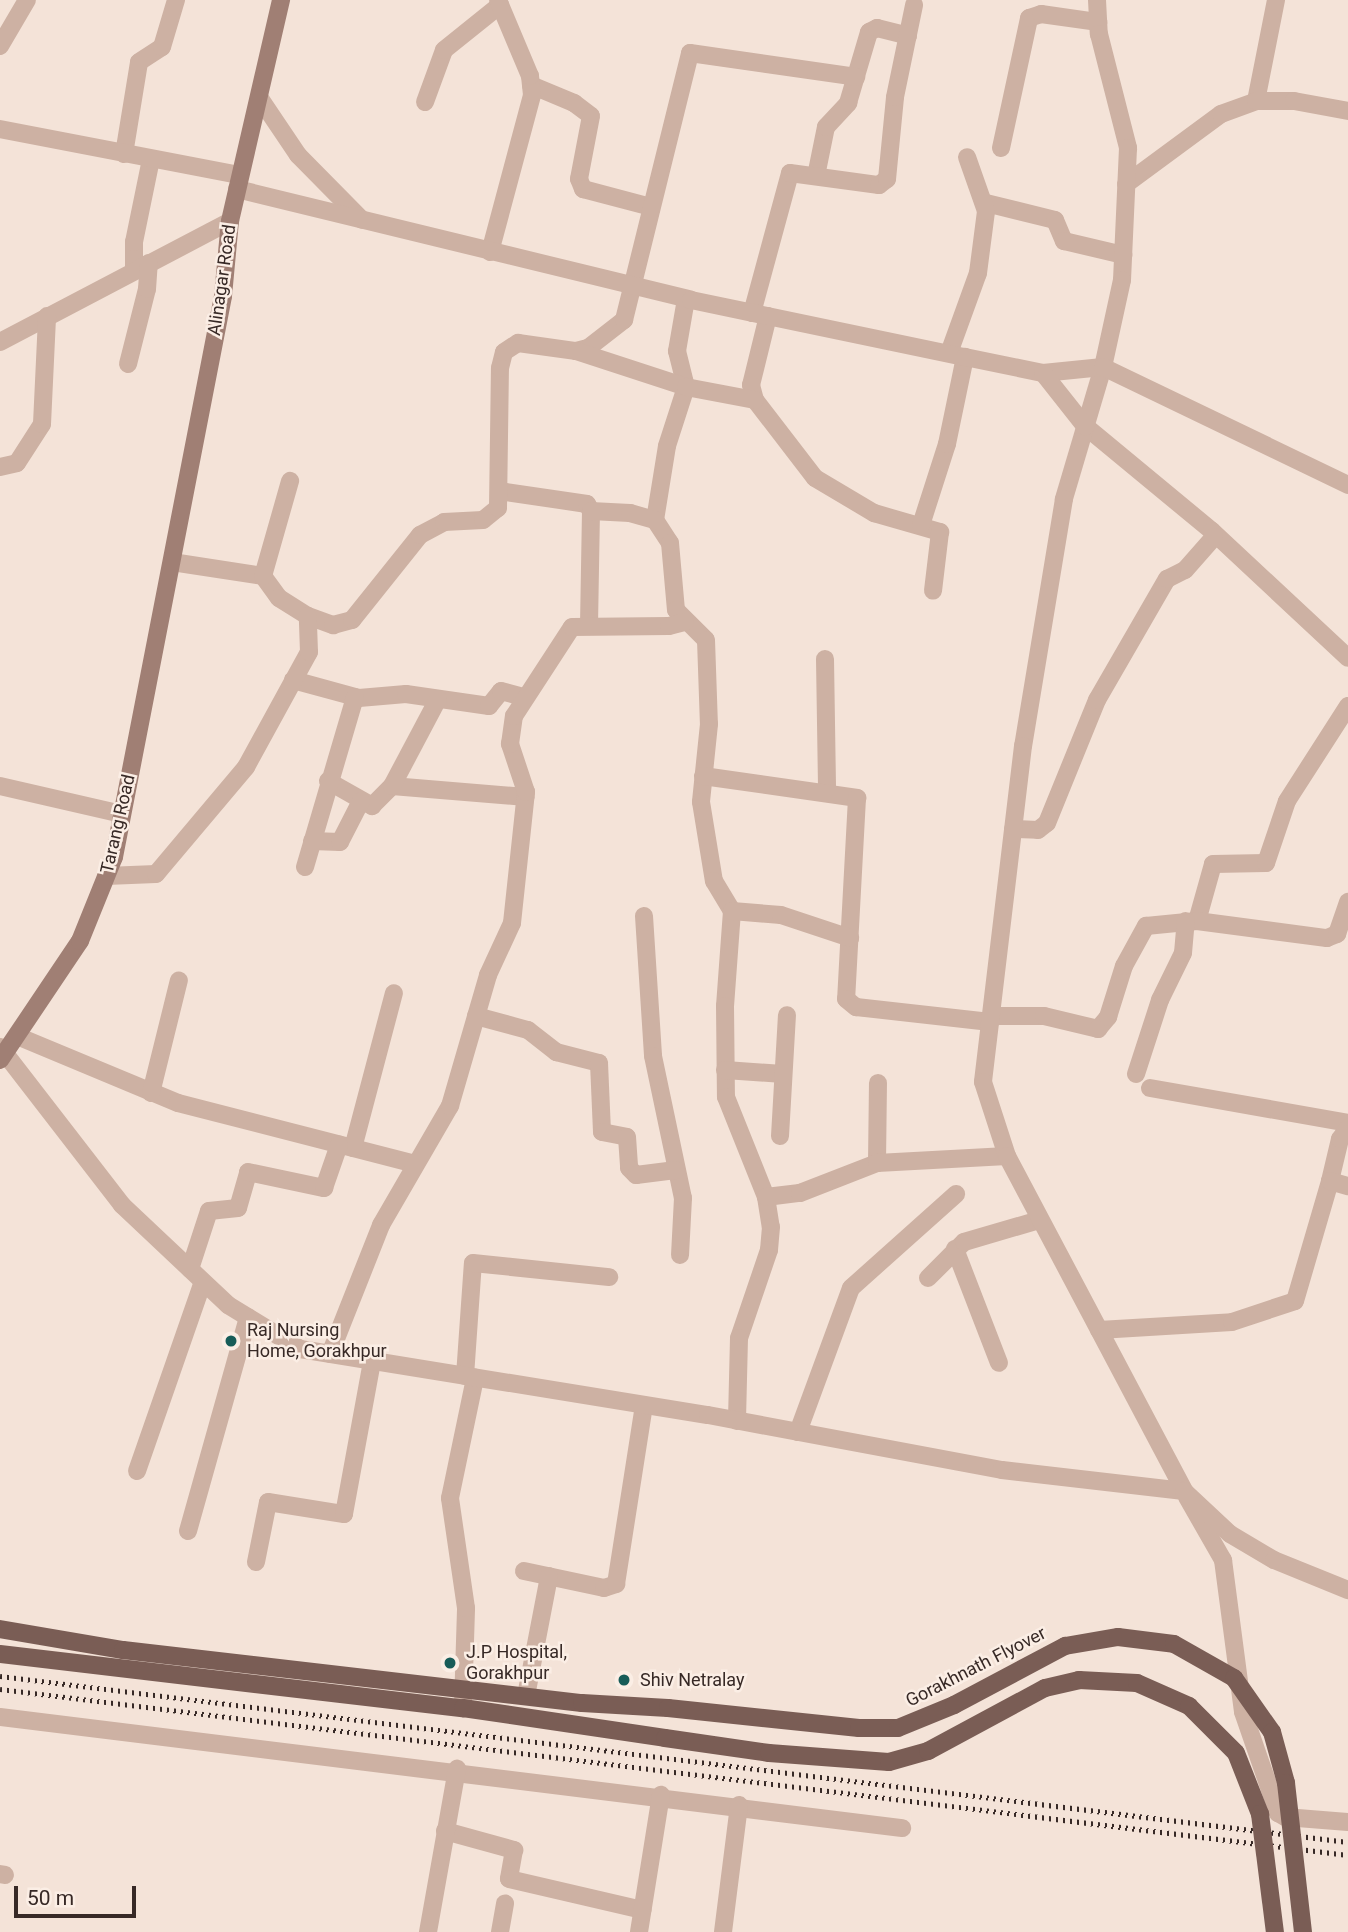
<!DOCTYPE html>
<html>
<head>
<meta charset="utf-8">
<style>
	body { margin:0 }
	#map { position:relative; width:1348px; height:1932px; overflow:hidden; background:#f4e3d8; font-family:Roboto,sans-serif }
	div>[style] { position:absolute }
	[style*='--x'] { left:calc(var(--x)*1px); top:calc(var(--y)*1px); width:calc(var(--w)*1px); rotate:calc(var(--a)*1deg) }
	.minor>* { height:18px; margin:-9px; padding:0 9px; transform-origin:9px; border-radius:9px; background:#cdb1a3 }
	.tertiary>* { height:18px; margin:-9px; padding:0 9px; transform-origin:9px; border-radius:9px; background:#cdb1a3 }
	.secondary>* { height:18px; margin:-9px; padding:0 9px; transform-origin:9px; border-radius:9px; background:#a07f74 }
	.primary>* { height:18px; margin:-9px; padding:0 9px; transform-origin:9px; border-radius:9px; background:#7a5d55 }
	.rail>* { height:5px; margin-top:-2.5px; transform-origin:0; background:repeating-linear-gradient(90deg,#372926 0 2px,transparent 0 7px) }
	.primary-bridge>* { height:18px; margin:-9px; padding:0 9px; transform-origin:9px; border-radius:9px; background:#7a5d55 }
	.dots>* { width:19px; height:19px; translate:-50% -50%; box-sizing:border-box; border:4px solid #fbeee5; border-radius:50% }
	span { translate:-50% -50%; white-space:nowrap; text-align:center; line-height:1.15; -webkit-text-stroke:5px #fbeee5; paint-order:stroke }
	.street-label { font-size:18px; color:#372926 }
	.poi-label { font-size:18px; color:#372926 }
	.left { translate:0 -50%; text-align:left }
	.scale { position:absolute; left:14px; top:1886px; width:122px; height:32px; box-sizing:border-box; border:4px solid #372926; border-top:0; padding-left:9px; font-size:21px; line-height:24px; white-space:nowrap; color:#372926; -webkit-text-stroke:5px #fbeee5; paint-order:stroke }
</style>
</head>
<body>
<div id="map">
	<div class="minor">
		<div style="--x:0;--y:46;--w:53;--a:-59.6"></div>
		<div style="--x:531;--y:85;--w:47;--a:22.7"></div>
		<div style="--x:574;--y:103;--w:21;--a:37"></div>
		<div style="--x:591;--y:116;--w:64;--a:100.8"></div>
		<div style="--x:579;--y:179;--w:11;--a:68"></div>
		<div style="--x:583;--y:189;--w:70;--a:14.8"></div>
		<div style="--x:259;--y:97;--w:70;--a:56.1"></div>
		<div style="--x:298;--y:155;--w:91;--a:45.4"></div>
		<div style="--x:1256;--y:101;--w:103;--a:-78.8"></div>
		<div style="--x:425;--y:102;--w:55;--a:-69.9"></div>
		<div style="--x:444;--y:50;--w:72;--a:-38.8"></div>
		<div style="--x:1001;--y:148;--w:133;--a:-77.8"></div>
		<div style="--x:1029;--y:18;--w:13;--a:-18"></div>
		<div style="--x:1041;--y:14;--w:58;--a:8"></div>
		<div style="--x:124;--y:154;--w:93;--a:-80.7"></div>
		<div style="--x:139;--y:62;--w:27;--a:-33"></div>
		<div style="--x:162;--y:47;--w:49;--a:-73.4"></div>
		<div style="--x:816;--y:176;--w:50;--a:-78.5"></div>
		<div style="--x:826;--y:127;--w:33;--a:-47"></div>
		<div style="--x:848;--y:103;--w:74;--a:-73.5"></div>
		<div style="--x:869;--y:32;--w:9;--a:-27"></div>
		<div style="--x:877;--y:28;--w:32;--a:14"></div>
		<div style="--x:1126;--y:184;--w:118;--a:-36.4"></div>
		<div style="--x:1221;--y:114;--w:37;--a:-20"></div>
		<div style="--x:1256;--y:101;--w:38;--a:0"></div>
		<div style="--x:1294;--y:101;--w:55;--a:10.5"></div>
		<div style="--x:986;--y:203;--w:71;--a:13.8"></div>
		<div style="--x:1055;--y:220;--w:23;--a:67"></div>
		<div style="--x:1064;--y:241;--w:61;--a:13.3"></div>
		<div style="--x:490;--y:252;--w:163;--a:-75"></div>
		<div style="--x:532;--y:95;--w:19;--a:-96"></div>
		<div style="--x:530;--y:76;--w:82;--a:-112.8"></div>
		<div style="--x:134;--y:270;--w:28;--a:-90"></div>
		<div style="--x:134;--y:242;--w:85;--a:-78.4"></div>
		<div style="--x:686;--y:299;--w:53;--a:99.8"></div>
		<div style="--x:677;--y:351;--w:37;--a:76"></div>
		<div style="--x:686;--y:387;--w:62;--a:107.9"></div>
		<div style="--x:667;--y:446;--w:75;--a:99.2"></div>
		<div style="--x:655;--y:520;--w:27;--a:57"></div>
		<div style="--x:670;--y:543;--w:67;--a:84.9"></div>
		<div style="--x:676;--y:610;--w:42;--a:45"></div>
		<div style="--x:706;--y:640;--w:84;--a:88"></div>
		<div style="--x:709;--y:724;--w:78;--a:95.9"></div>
		<div style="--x:701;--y:802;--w:80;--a:80.7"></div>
		<div style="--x:714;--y:881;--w:35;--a:59"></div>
		<div style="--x:732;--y:911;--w:95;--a:94.2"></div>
		<div style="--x:725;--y:1006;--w:91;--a:89.4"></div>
		<div style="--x:726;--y:1097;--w:108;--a:68.2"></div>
		<div style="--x:766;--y:1197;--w:30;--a:81"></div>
		<div style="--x:771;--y:1227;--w:23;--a:95"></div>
		<div style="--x:769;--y:1250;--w:93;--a:108.8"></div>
		<div style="--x:739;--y:1338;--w:83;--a:91.4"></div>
		<div style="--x:752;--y:313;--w:145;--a:-74.8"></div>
		<div style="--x:790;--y:173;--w:90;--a:7.7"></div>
		<div style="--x:879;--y:185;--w:10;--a:-37"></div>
		<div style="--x:887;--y:179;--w:82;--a:-84.4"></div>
		<div style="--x:895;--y:97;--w:94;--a:-78.3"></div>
		<div style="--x:768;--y:316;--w:71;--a:103.8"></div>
		<div style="--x:751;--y:385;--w:16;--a:75"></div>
		<div style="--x:755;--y:400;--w:98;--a:52.4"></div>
		<div style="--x:815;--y:478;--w:69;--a:30.7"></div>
		<div style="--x:874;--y:513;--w:69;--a:16.1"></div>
		<div style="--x:940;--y:532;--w:59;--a:96.8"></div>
		<div style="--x:0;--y:342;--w:260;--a:-27.7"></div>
		<div style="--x:576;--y:351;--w:12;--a:-14"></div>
		<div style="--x:588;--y:348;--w:46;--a:-37.9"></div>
		<div style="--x:624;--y:320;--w:275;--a:-76.1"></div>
		<div style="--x:690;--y:53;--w:168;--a:8.2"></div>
		<div style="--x:949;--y:353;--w:85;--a:-70.1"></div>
		<div style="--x:978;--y:273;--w:63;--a:-82.6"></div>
		<div style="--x:986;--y:211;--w:57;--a:-109.4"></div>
		<div style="--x:128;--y:364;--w:77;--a:-75.8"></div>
		<div style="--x:147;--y:289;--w:26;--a:-86"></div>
		<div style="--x:1085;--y:426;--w:165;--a:39.6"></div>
		<div style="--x:1212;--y:531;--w:186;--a:43"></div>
		<div style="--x:0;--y:467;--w:17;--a:-13"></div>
		<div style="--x:17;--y:463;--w:46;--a:-57.3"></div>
		<div style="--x:42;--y:424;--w:108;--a:-87.3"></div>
		<div style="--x:499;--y:491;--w:89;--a:8.4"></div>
		<div style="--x:587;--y:504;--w:8;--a:60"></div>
		<div style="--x:591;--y:511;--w:113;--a:91"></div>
		<div style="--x:591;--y:511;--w:39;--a:3"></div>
		<div style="--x:630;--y:513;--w:26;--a:16"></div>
		<div style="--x:921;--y:525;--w:85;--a:-72.2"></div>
		<div style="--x:947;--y:444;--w:89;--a:-78.3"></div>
		<div style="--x:172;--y:562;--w:92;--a:8.7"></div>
		<div style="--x:263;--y:576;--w:27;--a:54"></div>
		<div style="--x:279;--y:598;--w:34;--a:32"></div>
		<div style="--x:308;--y:616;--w:27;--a:20"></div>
		<div style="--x:333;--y:625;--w:20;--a:-15"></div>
		<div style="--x:352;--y:620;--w:109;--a:-51.3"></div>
		<div style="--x:420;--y:535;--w:27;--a:-28"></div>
		<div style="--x:444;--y:522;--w:39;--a:-3"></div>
		<div style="--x:483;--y:520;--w:19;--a:-39"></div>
		<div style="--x:498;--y:508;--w:140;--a:-89.2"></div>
		<div style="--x:500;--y:368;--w:16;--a:-76"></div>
		<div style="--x:504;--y:352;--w:17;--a:-33"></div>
		<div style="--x:518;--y:343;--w:59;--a:7.9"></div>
		<div style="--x:576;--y:351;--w:116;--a:18.1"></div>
		<div style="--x:686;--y:387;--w:70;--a:10.7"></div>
		<div style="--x:263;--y:576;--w:99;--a:-74.1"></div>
		<div style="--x:825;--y:659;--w:134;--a:89.1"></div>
		<div style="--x:293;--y:680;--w:68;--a:15.3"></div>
		<div style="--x:359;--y:698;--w:47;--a:-4.9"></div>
		<div style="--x:406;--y:694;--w:84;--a:8.2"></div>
		<div style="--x:489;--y:706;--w:19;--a:-51"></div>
		<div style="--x:501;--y:691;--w:24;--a:15"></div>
		<div style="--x:703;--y:776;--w:156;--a:8.1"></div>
		<div style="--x:857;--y:798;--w:201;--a:93.1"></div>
		<div style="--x:846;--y:999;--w:13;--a:39"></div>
		<div style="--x:856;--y:1007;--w:135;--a:6.4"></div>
		<div style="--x:328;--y:781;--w:51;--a:29.6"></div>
		<div style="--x:372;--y:806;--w:28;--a:-45"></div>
		<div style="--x:392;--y:786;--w:134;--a:4.7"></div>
		<div style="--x:0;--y:786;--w:125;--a:12.9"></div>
		<div style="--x:392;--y:786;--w:98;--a:-62.1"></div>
		<div style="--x:1013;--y:829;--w:25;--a:2"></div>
		<div style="--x:1038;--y:830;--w:11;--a:-38"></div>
		<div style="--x:1047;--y:823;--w:133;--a:-67.9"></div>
		<div style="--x:1097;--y:700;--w:140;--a:-60"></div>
		<div style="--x:1167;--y:579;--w:20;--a:-27"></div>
		<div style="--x:1185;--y:570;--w:44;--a:-48.7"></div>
		<div style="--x:312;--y:841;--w:28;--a:2"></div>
		<div style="--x:340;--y:842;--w:46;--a:-62.9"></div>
		<div style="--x:305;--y:867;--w:177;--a:-73.6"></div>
		<div style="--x:106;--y:876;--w:50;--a:-2.3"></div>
		<div style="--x:156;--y:874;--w:140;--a:-49.9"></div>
		<div style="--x:246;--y:767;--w:131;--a:-61.3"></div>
		<div style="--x:309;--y:652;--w:36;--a:-92"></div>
		<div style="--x:732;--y:911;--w:49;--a:4.7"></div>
		<div style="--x:781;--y:915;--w:73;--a:18.4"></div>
		<div style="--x:644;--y:916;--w:140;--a:86.3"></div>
		<div style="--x:653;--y:1056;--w:145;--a:78.1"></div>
		<div style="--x:683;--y:1198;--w:57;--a:93"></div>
		<div style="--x:1197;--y:921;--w:59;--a:-74.3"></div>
		<div style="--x:1213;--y:864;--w:53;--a:-1.1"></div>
		<div style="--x:1266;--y:863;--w:65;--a:-71.3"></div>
		<div style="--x:1287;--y:801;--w:113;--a:-57.3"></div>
		<div style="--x:476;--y:1016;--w:54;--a:15.1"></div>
		<div style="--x:528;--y:1030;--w:36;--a:38"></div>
		<div style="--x:556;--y:1052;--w:44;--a:14.3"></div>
		<div style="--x:599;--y:1063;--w:69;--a:87.5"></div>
		<div style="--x:602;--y:1132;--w:25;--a:11"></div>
		<div style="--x:627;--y:1137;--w:31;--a:86"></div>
		<div style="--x:629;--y:1168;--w:10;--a:45"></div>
		<div style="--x:636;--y:1175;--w:40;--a:-7.1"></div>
		<div style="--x:991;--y:1016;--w:53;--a:0"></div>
		<div style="--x:1044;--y:1016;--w:56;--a:13.5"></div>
		<div style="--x:1098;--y:1029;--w:16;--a:-50"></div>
		<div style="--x:1108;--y:1017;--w:53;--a:-72.6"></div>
		<div style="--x:1124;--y:966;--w:46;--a:-61.2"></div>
		<div style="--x:1146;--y:926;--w:51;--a:-5.6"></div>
		<div style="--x:1197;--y:921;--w:131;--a:7.5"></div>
		<div style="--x:1327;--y:938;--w:11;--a:-22"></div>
		<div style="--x:1337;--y:934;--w:34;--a:-71"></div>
		<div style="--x:17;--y:1036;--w:174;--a:22.6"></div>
		<div style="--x:178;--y:1103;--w:245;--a:14.4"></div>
		<div style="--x:725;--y:1070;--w:58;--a:3.9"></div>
		<div style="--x:1136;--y:1074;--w:78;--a:-72"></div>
		<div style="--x:1160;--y:1000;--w:52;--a:-63.9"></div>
		<div style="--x:1183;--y:953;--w:32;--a:-85"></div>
		<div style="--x:1150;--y:1088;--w:201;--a:10"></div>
		<div style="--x:151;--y:1093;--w:116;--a:-76.1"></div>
		<div style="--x:780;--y:1136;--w:121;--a:-86.7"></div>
		<div style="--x:353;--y:1148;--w:160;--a:-75.2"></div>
		<div style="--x:877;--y:1163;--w:80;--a:-89.3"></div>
		<div style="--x:1330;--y:1181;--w:43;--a:-76.6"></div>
		<div style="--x:1340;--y:1139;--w:14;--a:-54"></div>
		<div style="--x:766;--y:1197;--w:34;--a:-7"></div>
		<div style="--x:800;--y:1193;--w:83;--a:-21.3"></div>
		<div style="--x:877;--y:1163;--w:130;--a:-3.1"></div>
		<div style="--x:955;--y:1249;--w:122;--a:68.9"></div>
		<div style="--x:190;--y:1269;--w:61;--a:-71.9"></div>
		<div style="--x:209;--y:1211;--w:29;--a:-6"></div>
		<div style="--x:238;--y:1208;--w:37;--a:-74"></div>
		<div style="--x:248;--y:1172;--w:78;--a:11.9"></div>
		<div style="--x:324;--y:1188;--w:46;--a:-70.8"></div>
		<div style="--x:928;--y:1278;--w:51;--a:-45"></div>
		<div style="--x:964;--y:1242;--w:78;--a:-16.3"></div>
		<div style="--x:1099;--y:1330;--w:133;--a:-3.4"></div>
		<div style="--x:1232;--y:1322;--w:66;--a:-18.4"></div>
		<div style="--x:1295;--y:1301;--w:125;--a:-73.7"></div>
		<div style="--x:1330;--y:1181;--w:19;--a:16"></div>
		<div style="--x:330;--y:1354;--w:139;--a:-68.4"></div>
		<div style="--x:381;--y:1225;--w:138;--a:-59.9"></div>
		<div style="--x:450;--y:1106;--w:136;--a:-73.8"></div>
		<div style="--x:488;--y:975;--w:57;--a:-65.2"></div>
		<div style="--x:512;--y:923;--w:132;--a:-83.9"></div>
		<div style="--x:526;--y:792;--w:51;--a:-108.4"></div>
		<div style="--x:510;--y:744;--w:28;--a:-82"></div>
		<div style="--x:514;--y:716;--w:106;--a:-56.9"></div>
		<div style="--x:572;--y:627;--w:97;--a:-0.6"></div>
		<div style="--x:669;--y:626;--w:16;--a:-14"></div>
		<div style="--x:465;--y:1376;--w:113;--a:-86"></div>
		<div style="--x:473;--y:1263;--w:137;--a:5.9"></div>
		<div style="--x:798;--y:1432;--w:153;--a:-69.8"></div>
		<div style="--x:851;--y:1288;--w:141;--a:-41.8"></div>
		<div style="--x:137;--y:1471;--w:200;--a:-70.8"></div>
		<div style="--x:1187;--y:1497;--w:73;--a:60.3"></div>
		<div style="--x:1223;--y:1560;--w:153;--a:82.5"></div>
		<div style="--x:1243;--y:1712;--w:107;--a:70.9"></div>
		<div style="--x:1278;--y:1813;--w:8;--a:30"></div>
		<div style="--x:1285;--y:1817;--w:63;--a:4.5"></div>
		<div style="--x:188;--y:1531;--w:222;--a:-74.3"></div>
		<div style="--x:256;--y:1562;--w:61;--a:-78.7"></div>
		<div style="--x:268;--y:1502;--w:77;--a:9"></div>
		<div style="--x:344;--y:1514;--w:156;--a:-79.6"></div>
		<div style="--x:524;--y:1571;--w:82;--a:12"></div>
		<div style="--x:604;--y:1588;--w:13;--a:-18"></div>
		<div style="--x:616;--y:1584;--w:181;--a:-81.1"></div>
		<div style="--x:526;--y:1696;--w:122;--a:-79.1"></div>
		<div style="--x:463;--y:1705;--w:97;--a:-88.2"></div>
		<div style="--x:466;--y:1608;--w:111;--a:-98.3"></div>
		<div style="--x:450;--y:1498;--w:123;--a:-78.2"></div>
		<div style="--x:0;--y:1717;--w:909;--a:7.02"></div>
		<div style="--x:445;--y:1831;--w:72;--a:15.4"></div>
		<div style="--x:514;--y:1850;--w:29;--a:100"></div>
		<div style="--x:509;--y:1879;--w:137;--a:13.1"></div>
		<div style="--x:0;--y:1874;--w:5;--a:11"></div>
		<div style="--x:428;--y:1932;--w:166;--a:-79.9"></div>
		<div style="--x:500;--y:1932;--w:29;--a:-80"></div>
		<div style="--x:639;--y:1932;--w:139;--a:-80.9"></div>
		<div style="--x:723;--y:1932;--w:128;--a:-82.8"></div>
	</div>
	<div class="tertiary">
		<div style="--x:1097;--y:0;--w:34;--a:87"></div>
		<div style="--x:1099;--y:34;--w:118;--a:75.7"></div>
		<div style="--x:1128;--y:148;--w:132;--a:92.6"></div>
		<div style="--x:1122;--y:280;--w:89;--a:102.3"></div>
		<div style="--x:1103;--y:367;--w:138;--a:106.5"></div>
		<div style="--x:1064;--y:499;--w:250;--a:99.4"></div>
		<div style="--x:1023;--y:746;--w:338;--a:96.8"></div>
		<div style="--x:983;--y:1082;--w:78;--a:72"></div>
		<div style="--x:1007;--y:1156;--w:379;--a:62.1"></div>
		<div style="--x:0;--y:129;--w:244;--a:10.9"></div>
		<div style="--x:237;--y:189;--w:467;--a:13.7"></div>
		<div style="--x:691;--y:300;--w:280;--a:11.8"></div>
		<div style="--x:965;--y:357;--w:80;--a:11.6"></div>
		<div style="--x:1043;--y:373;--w:60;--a:-5.7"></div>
		<div style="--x:1103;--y:367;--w:272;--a:25.7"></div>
		<div style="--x:1043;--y:373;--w:68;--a:51.6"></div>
		<div style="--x:0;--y:1047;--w:200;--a:52.3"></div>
		<div style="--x:122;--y:1205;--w:146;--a:43.3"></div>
		<div style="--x:228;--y:1305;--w:84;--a:31.4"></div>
		<div style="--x:300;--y:1349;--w:413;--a:9.2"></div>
		<div style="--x:708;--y:1415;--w:299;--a:10.6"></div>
		<div style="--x:1002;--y:1470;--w:183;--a:6.6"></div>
		<div style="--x:1184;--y:1491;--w:63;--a:43.1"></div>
		<div style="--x:1230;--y:1534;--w:51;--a:30.6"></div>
		<div style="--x:1274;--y:1560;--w:80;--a:22.1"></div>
	</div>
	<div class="secondary">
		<div style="--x:0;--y:1060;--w:143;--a:-56.1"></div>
		<div style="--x:80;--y:941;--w:91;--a:-68"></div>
		<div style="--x:114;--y:857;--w:571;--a:-79"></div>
		<div style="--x:223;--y:296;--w:75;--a:-84.7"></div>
		<div style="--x:230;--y:221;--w:227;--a:-77"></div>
	</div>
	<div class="primary">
		<div style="--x:0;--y:1629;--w:125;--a:9.7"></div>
		<div style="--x:123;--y:1650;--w:462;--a:6.6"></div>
		<div style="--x:582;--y:1703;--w:86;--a:3.3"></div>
		<div style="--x:0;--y:1654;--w:466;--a:6.7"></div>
		<div style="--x:463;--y:1708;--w:204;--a:8.4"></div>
	</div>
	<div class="rail">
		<div style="--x:0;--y:1676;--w:1358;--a:7.02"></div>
		<div style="--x:0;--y:1689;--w:1358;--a:7.02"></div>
	</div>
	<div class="primary-bridge">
		<div style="--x:668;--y:1708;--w:192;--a:6"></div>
		<div style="--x:859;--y:1728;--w:39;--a:0"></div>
		<div style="--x:898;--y:1728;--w:61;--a:-22.3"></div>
		<div style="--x:954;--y:1705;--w:126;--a:-28"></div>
		<div style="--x:1065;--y:1646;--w:54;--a:-9.6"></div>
		<div style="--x:1118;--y:1637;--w:56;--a:7.1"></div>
		<div style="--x:1174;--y:1644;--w:69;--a:29.5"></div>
		<div style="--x:1234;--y:1678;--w:66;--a:54.9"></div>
		<div style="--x:1272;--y:1732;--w:53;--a:74.6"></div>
		<div style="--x:1286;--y:1783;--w:150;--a:83.5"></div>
		<div style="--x:665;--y:1738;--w:105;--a:8.2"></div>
		<div style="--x:769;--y:1753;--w:120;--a:4.3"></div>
		<div style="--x:889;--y:1762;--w:41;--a:-15.8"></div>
		<div style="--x:928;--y:1751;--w:133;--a:-28.3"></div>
		<div style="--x:1045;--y:1688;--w:35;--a:-13"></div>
		<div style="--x:1079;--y:1680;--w:58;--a:3"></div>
		<div style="--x:1137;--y:1683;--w:57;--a:23.9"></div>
		<div style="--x:1189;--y:1706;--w:66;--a:45"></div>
		<div style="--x:1236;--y:1753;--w:66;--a:68.5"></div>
		<div style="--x:1260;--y:1814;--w:119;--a:82.8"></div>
	</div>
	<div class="dots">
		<div style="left:231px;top:1341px;background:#175c58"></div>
		<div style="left:450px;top:1663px;background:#175c58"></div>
		<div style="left:624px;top:1680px;background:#175c58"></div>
	</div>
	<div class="street-label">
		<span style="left:222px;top:280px;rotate:-82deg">Alinagar Road</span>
		<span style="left:118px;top:824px;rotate:-77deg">Tarang Road</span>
		<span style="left:976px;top:1667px;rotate:-27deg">Gorakhnath Flyover</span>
	</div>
	<div class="poi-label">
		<span class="left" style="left:247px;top:1341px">Raj Nursing<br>Home, Gorakhpur</span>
		<span class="left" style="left:466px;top:1663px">J.P Hospital,<br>Gorakhpur</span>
		<span class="left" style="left:640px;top:1680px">Shiv Netralay</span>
	</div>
	<div class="scale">50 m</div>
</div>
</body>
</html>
